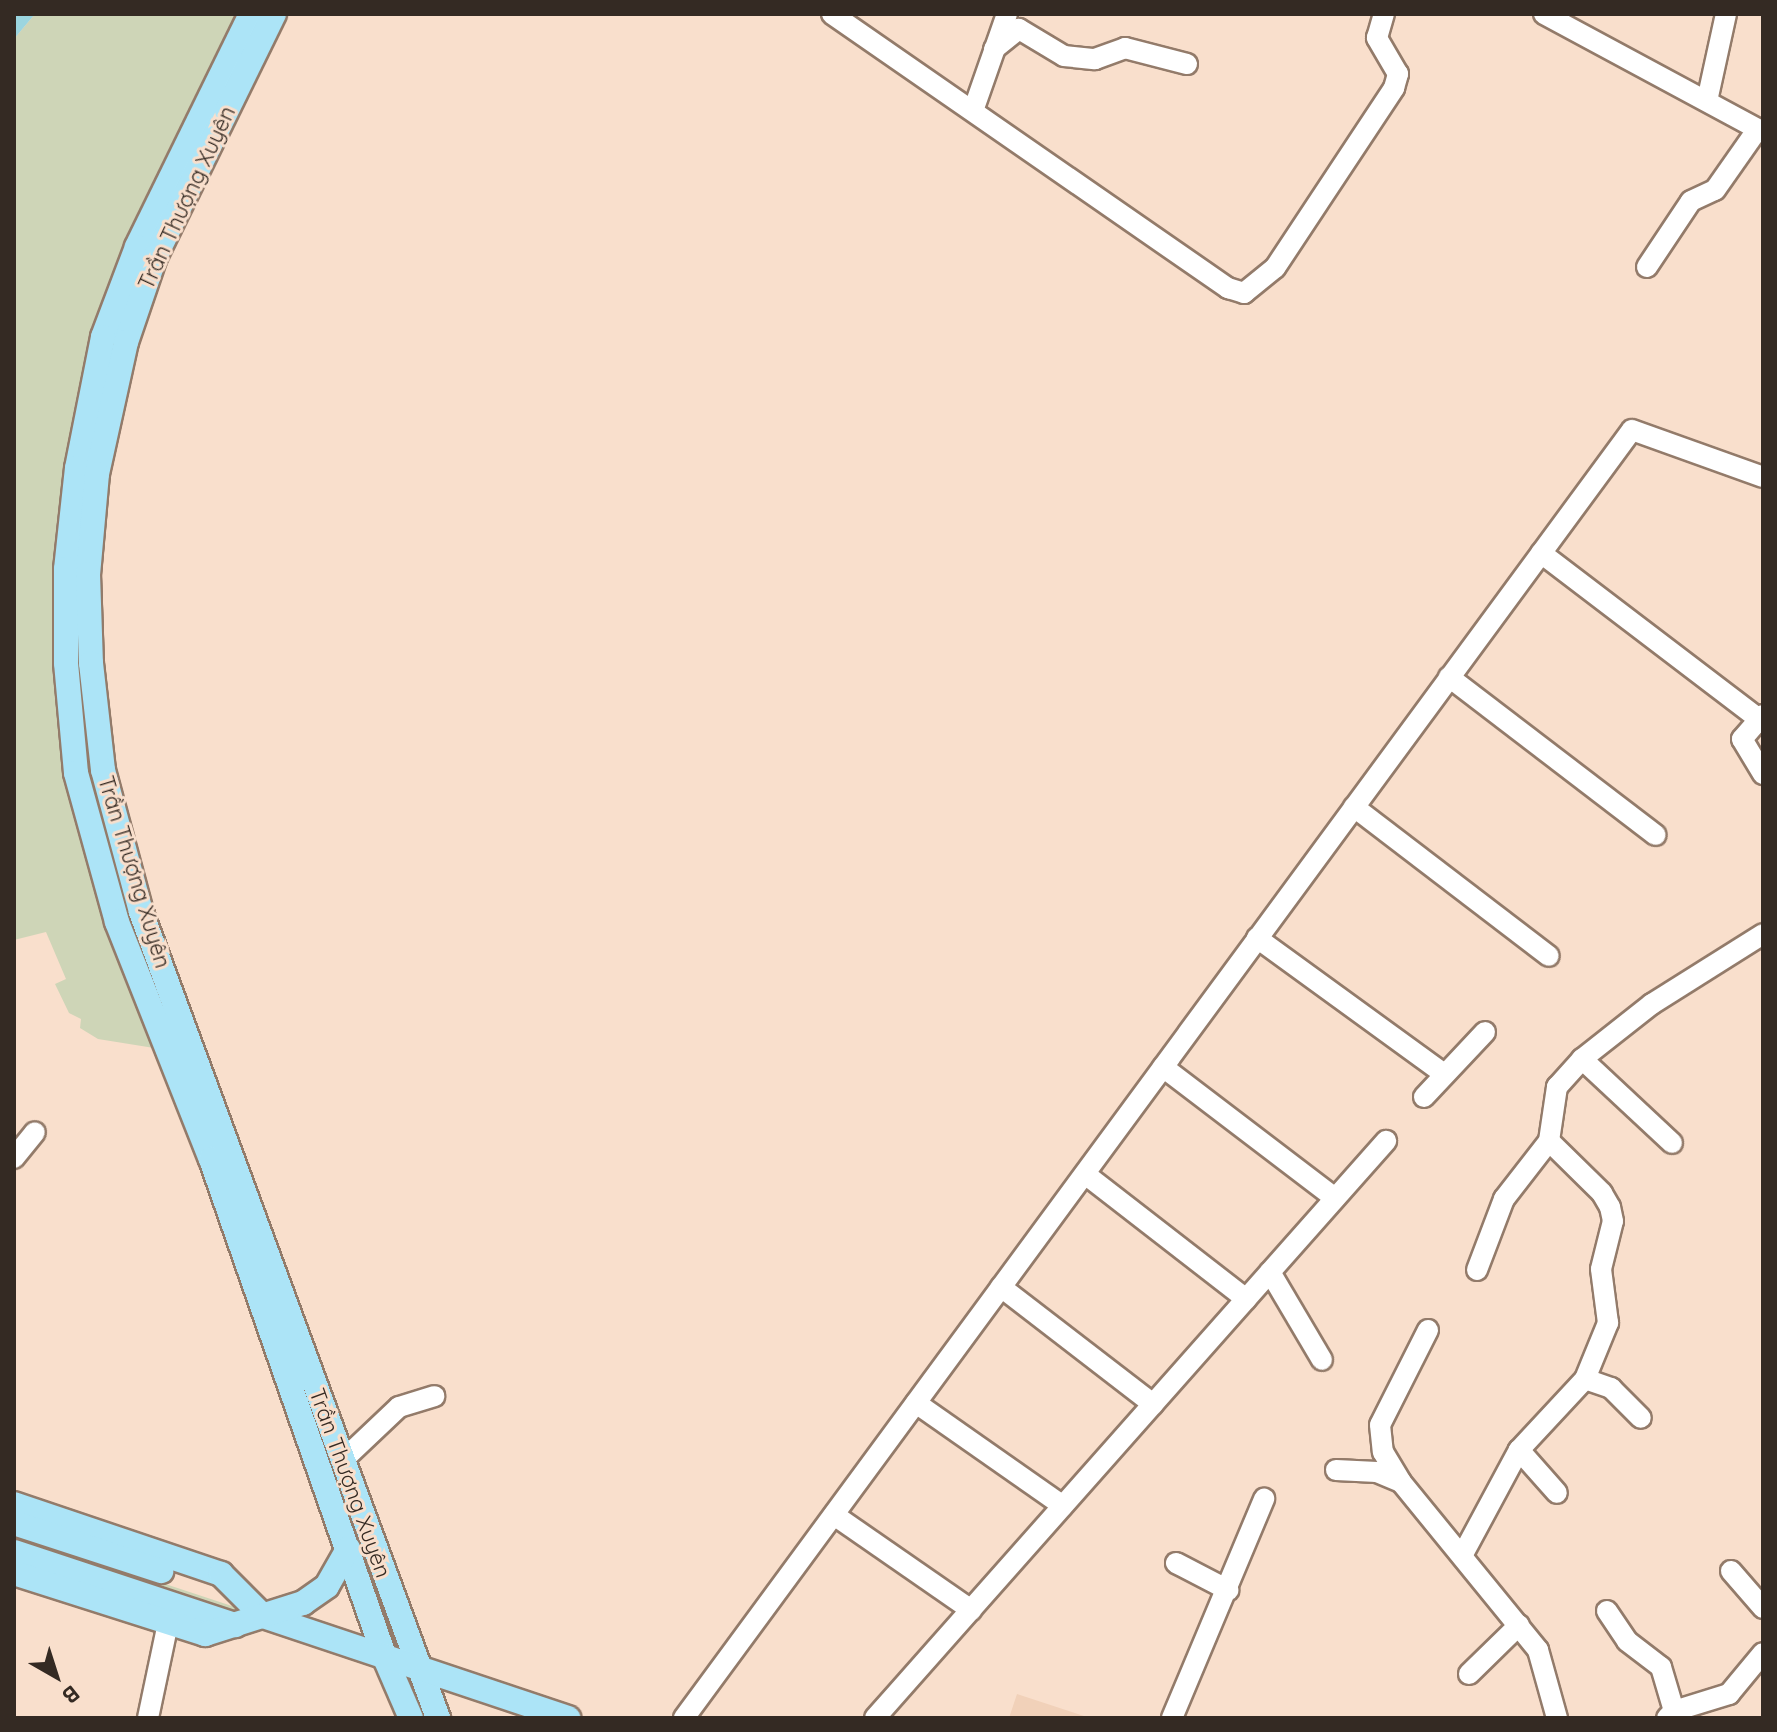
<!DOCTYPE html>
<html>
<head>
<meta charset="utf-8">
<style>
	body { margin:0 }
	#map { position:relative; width:1777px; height:1732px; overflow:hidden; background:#f9dfcc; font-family:Quicksand,sans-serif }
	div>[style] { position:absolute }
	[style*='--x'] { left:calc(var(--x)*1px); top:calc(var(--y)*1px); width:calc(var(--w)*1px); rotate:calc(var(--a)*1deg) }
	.built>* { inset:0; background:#f1d1b9 }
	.green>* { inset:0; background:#ced5b7 }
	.water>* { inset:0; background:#9bd5df }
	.roads { filter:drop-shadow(2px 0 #937b6a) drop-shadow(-2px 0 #937b6a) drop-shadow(0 2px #937b6a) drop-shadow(0 -2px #937b6a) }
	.minor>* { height:20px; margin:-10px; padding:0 10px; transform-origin:10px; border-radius:10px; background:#fff }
	.major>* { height:24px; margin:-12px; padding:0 12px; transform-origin:12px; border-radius:12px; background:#ace4f7 }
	span { translate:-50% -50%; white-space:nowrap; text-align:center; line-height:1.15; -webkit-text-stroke:6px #f9dfcc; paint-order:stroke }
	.street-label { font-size:22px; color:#342a23 }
	.frame { position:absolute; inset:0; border:16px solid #342a23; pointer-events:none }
	.north { position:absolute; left:16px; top:1636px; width:80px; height:80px; -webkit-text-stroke:6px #f9dfcc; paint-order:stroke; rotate:141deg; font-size:22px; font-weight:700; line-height:32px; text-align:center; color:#342a23 }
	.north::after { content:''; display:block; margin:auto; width:28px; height:36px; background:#342a23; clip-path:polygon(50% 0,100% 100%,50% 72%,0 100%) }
</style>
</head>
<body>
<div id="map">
	<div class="built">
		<div style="clip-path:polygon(1017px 1694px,1090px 1718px,1009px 1718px)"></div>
	</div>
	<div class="green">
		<div style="clip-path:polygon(35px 14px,244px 14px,128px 241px,55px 665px,154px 1048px,98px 1039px,80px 1028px,81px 1019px,69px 1013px,55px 984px,66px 979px,46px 932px,14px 940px,14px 39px)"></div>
		<div style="clip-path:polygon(14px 1534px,241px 1609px,244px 1611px,235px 1614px,14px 1542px)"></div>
	</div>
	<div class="water">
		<div style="clip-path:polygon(14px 14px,35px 14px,14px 39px)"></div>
	</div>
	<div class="roads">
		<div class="minor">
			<div style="--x:832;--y:14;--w:482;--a:34.7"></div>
			<div style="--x:1228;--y:288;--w:17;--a:17"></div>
			<div style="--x:1244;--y:293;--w:40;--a:-39"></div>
			<div style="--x:1275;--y:268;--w:216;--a:-56.5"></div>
			<div style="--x:1394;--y:88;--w:15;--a:-74"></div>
			<div style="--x:1398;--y:74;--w:42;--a:-120.3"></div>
			<div style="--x:1377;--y:38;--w:25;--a:-74"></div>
			<div style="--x:1544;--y:14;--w:249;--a:28.3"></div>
			<div style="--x:994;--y:49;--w:32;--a:-39"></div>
			<div style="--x:1019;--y:29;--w:52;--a:31"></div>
			<div style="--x:1064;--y:56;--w:31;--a:6"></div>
			<div style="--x:1095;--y:59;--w:32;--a:-20"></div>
			<div style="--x:1125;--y:48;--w:64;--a:14.5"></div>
			<div style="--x:1707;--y:101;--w:89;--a:-77.7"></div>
			<div style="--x:973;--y:111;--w:103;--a:-70.7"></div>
			<div style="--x:1647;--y:267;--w:79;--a:-56.3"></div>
			<div style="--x:1691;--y:201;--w:26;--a:-25"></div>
			<div style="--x:1715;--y:190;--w:73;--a:-55"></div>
			<div style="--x:1541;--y:553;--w:274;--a:37.3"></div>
			<div style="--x:1449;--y:677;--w:260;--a:37.4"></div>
			<div style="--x:1763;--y:715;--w:32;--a:131"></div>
			<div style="--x:1742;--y:739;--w:41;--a:59"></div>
			<div style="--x:1354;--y:807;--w:245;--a:37.4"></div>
			<div style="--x:1257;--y:938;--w:231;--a:36"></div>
			<div style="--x:1582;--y:1059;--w:123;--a:43"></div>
			<div style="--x:1163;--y:1067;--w:216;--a:37.3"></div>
			<div style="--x:1424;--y:1097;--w:89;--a:-46.8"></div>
			<div style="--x:14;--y:1158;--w:33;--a:-51"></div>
			<div style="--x:1085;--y:1174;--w:204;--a:37.8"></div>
			<div style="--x:1477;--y:1270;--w:76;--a:-69.2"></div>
			<div style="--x:1504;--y:1199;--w:73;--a:-52.2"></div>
			<div style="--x:1270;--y:1272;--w:102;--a:59.4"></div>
			<div style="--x:1001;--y:1287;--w:192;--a:37.6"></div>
			<div style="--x:1428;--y:1330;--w:106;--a:116.8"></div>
			<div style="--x:1380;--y:1425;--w:27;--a:84"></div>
			<div style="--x:1383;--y:1452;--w:35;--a:59"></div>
			<div style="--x:1401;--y:1482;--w:217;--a:50.8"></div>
			<div style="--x:1538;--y:1650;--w:71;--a:74.4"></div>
			<div style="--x:1585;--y:1379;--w:28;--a:19"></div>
			<div style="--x:1611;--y:1388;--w:42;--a:45"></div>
			<div style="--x:916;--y:1403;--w:179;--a:35"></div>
			<div style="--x:1519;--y:1450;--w:57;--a:48.5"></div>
			<div style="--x:343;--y:1460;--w:77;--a:-43.4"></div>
			<div style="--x:399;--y:1407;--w:37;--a:-17"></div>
			<div style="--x:1336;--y:1470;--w:41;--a:2.8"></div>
			<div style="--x:1377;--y:1472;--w:26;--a:23"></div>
			<div style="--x:834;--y:1515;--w:167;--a:34.7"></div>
			<div style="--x:1463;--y:1554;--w:118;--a:-61.7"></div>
			<div style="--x:1519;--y:1450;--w:97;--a:-47.1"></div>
			<div style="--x:1585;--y:1379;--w:61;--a:-67.7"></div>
			<div style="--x:1608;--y:1323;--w:54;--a:-97.4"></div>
			<div style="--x:1601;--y:1269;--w:49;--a:-76"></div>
			<div style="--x:1613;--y:1221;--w:14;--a:-102"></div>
			<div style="--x:1610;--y:1207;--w:16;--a:-120"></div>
			<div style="--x:1602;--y:1193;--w:74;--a:-135.5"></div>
			<div style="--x:1549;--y:1141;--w:55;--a:-81.6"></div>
			<div style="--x:1557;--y:1087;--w:38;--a:-48"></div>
			<div style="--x:1582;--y:1059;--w:89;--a:-38.2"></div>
			<div style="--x:1652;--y:1004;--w:131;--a:-32.2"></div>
			<div style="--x:1176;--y:1563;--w:59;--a:27.4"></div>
			<div style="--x:1731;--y:1571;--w:49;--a:49.1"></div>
			<div style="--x:1607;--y:1611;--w:36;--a:56"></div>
			<div style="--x:1627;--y:1641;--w:43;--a:37.4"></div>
			<div style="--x:1661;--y:1667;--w:46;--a:73.5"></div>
			<div style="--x:1469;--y:1674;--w:70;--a:-44.4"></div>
			<div style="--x:148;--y:1718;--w:97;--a:-78.1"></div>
			<div style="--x:684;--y:1718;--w:1599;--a:-53.65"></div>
			<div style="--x:1632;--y:430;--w:139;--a:19.7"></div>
			<div style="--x:875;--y:1718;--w:771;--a:-48.47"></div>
			<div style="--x:1172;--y:1718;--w:238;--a:-67.2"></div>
			<div style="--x:1667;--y:1718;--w:10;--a:-45"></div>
			<div style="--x:1674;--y:1711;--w:58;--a:-17.2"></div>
			<div style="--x:1729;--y:1694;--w:53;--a:-50.3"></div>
		</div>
		<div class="major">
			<div style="--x:251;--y:14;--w:259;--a:116.1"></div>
			<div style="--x:137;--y:247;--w:96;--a:110.7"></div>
			<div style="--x:103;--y:337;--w:134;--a:101.2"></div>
			<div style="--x:77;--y:468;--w:102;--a:96.2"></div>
			<div style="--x:66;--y:569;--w:94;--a:90"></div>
			<div style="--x:66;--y:663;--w:110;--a:84.8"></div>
			<div style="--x:76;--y:773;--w:155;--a:74.6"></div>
			<div style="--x:117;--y:922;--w:255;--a:68.4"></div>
			<div style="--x:211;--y:1159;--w:528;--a:70.78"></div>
			<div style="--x:385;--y:1658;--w:65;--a:66.6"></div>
			<div style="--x:274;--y:14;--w:271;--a:116.1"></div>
			<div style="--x:155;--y:257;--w:90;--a:108.8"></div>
			<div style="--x:126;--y:342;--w:135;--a:102.4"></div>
			<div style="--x:97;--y:474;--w:100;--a:95.1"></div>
			<div style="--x:88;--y:574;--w:89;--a:88.1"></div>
			<div style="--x:91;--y:663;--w:108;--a:83.6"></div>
			<div style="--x:103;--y:770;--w:147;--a:75"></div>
			<div style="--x:141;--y:912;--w:859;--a:69.77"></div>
			<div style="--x:14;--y:1504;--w:219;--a:18.7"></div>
			<div style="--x:221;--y:1574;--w:59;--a:45"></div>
			<div style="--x:263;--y:1616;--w:322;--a:18.5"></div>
			<div style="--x:14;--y:1523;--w:155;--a:18.1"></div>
			<div style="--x:14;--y:1552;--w:233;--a:18.3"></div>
			<div style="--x:14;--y:1573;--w:201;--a:17.7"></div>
			<div style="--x:205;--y:1634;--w:103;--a:-17.6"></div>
			<div style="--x:303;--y:1603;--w:29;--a:-35"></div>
			<div style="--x:327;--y:1586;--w:43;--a:-60.4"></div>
		</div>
	</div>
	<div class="street-label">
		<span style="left:187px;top:198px;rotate:-65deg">Trần Thượng Xuyên</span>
		<span style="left:134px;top:872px;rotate:73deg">Trần Thượng Xuyên</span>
		<span style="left:350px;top:1483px;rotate:70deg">Trần Thượng Xuyên</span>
	</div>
	<div class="frame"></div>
	<div class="north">B</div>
</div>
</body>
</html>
